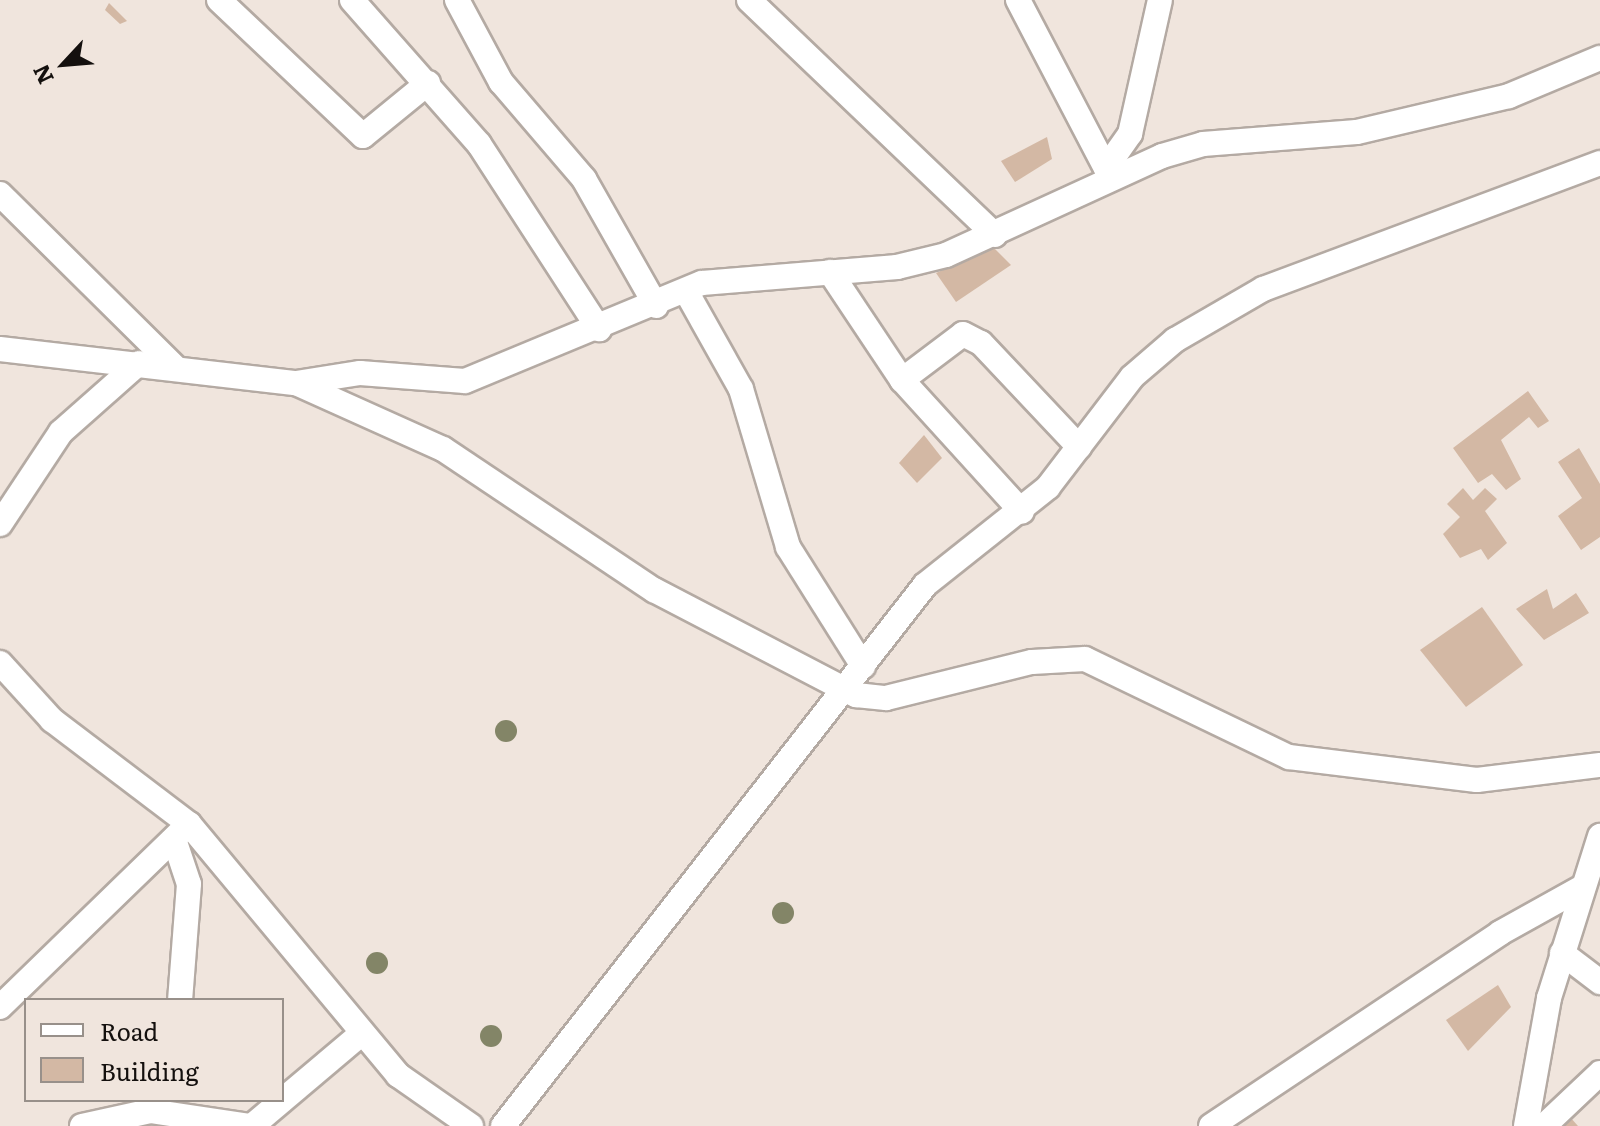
<!DOCTYPE html>
<html>
<head>
<meta charset="utf-8">
<style>
	body { margin:0 }
	#map { position:relative; width:1600px; height:1126px; overflow:hidden; background:#f0e5dd; font-family:Literata,serif }
	div>[style] { position:absolute }
	[style*='--x'] { left:calc(var(--x)*1px); top:calc(var(--y)*1px); width:calc(var(--w)*1px); rotate:calc(var(--a)*1deg) }
	.building>* { inset:0; background:#d3b8a4 }
	.roads { filter:drop-shadow(2px 0 #b4aaa3) drop-shadow(-2px 0 #b4aaa3) drop-shadow(0 2px #b4aaa3) drop-shadow(0 -2px #b4aaa3) }
	.minor>* { height:24px; margin:-12px; padding:0 12px; transform-origin:12px; border-radius:12px; background:#fff }
	.trees>* { width:22px; height:22px; margin:-11px; border-radius:50%; background:#838567 }
	span { translate:-50% -50%; white-space:nowrap; text-align:center; line-height:1.15; -webkit-text-stroke:6px #f0e5dd; paint-order:stroke }
	.legend { position:absolute; left:24px; top:998px; width:260px; height:104px; box-sizing:border-box; background:#f0e5dd; border:2px solid #98908a; margin:0; padding:10px 14px; list-style:none; font-size:24px; color:#14100e }
	.legend li { display:flex; align-items:center; gap:16px; height:40px }
	.legend b { width:40px; border:2px solid #98908a }
	.north { position:absolute; left:24px; top:24px; width:80px; height:80px; -webkit-text-stroke:6px #f0e5dd; paint-order:stroke; rotate:244deg; font-size:22px; font-weight:700; line-height:32px; text-align:center; color:#14100e }
	.north::after { content:''; display:block; margin:auto; width:28px; height:36px; background:#14100e; clip-path:polygon(50% 0,100% 100%,50% 72%,0 100%) }
</style>
</head>
<body>
<div id="map">
	<div class="building">
		<div style="clip-path:polygon(109px 3px,127px 21px,120px 24px,105px 10px)"></div>
		<div style="clip-path:polygon(1047px 137px,1052px 159px,1015px 182px,1001px 161px)"></div>
		<div style="clip-path:polygon(994px 248px,1011px 265px,956px 302px,936px 273px)"></div>
		<div style="clip-path:polygon(1528px 391px,1549px 421px,1538px 428px,1529px 417px,1501px 440px,1521px 479px,1506px 490px,1492px 474px,1478px 483px,1453px 448px)"></div>
		<div style="clip-path:polygon(924px 435px,942px 458px,917px 483px,899px 463px)"></div>
		<div style="clip-path:polygon(1579px 448px,1600px 484px,1600px 537px,1581px 550px,1558px 516px,1582px 498px,1558px 462px)"></div>
		<div style="clip-path:polygon(1463px 488px,1473px 500px,1485px 488px,1497px 499px,1485px 511px,1507px 543px,1488px 560px,1481px 549px,1460px 558px,1443px 534px,1460px 517px,1447px 504px)"></div>
		<div style="clip-path:polygon(1547px 589px,1553px 609px,1576px 593px,1589px 613px,1544px 640px,1516px 609px)"></div>
		<div style="clip-path:polygon(1482px 607px,1523px 665px,1466px 707px,1420px 650px)"></div>
		<div style="clip-path:polygon(1498px 985px,1511px 1007px,1468px 1051px,1446px 1020px)"></div>
		<div style="clip-path:polygon(1570px 1117px,1578px 1126px,1560px 1126px)"></div>
	</div>
	<div class="roads">
		<div class="minor">
			<div style="--x:219;--y:0;--w:198;--a:43.4"></div>
			<div style="--x:363;--y:136;--w:84;--a:-39.2"></div>
			<div style="--x:352;--y:0;--w:192;--a:48.6"></div>
			<div style="--x:479;--y:144;--w:221;--a:57"></div>
			<div style="--x:457;--y:0;--w:93;--a:61.8"></div>
			<div style="--x:501;--y:82;--w:128;--a:49.4"></div>
			<div style="--x:584;--y:179;--w:146;--a:60.4"></div>
			<div style="--x:749;--y:0;--w:340;--a:43.7"></div>
			<div style="--x:1018;--y:0;--w:199;--a:62.4"></div>
			<div style="--x:1106;--y:168;--w:42;--a:-54.8"></div>
			<div style="--x:1130;--y:134;--w:137;--a:-77.4"></div>
			<div style="--x:0;--y:194;--w:247;--a:44.7"></div>
			<div style="--x:830;--y:272;--w:130;--a:56.3"></div>
			<div style="--x:902;--y:380;--w:178;--a:47.7"></div>
			<div style="--x:686;--y:291;--w:112;--a:60.7"></div>
			<div style="--x:741;--y:389;--w:165;--a:73.4"></div>
			<div style="--x:788;--y:547;--w:141;--a:57.8"></div>
			<div style="--x:0;--y:349;--w:298;--a:6.6"></div>
			<div style="--x:296;--y:383;--w:161;--a:24.2"></div>
			<div style="--x:443;--y:449;--w:254;--a:33.8"></div>
			<div style="--x:654;--y:590;--w:228;--a:27.5"></div>
			<div style="--x:856;--y:695;--w:30;--a:6"></div>
			<div style="--x:886;--y:698;--w:150;--a:-13.9"></div>
			<div style="--x:1032;--y:662;--w:53;--a:-3.2"></div>
			<div style="--x:1085;--y:659;--w:226;--a:25.7"></div>
			<div style="--x:1289;--y:757;--w:189;--a:7"></div>
			<div style="--x:1477;--y:780;--w:124;--a:-7"></div>
			<div style="--x:902;--y:380;--w:76;--a:-37"></div>
			<div style="--x:963;--y:334;--w:20;--a:27"></div>
			<div style="--x:981;--y:343;--w:143;--a:46.7"></div>
			<div style="--x:296;--y:383;--w:65;--a:-8.9"></div>
			<div style="--x:360;--y:373;--w:105;--a:4.4"></div>
			<div style="--x:465;--y:381;--w:256;--a:-22.5"></div>
			<div style="--x:702;--y:283;--w:196;--a:-4.7"></div>
			<div style="--x:897;--y:267;--w:50;--a:-13.8"></div>
			<div style="--x:946;--y:255;--w:238;--a:-24.6"></div>
			<div style="--x:1162;--y:156;--w:43;--a:-16.3"></div>
			<div style="--x:1203;--y:144;--w:154;--a:-4.5"></div>
			<div style="--x:1357;--y:132;--w:156;--a:-13.3"></div>
			<div style="--x:1509;--y:96;--w:99;--a:-22.7"></div>
			<div style="--x:0;--y:524;--w:110;--a:-56.5"></div>
			<div style="--x:61;--y:432;--w:104;--a:-41.5"></div>
			<div style="--x:0;--y:663;--w:77;--a:47.6"></div>
			<div style="--x:52;--y:720;--w:172;--a:37.2"></div>
			<div style="--x:189;--y:824;--w:327;--a:50.2"></div>
			<div style="--x:398;--y:1075;--w:89;--a:34.9"></div>
			<div style="--x:174;--y:839;--w:47;--a:71.6"></div>
			<div style="--x:189;--y:884;--w:116;--a:94.4"></div>
			<div style="--x:1562;--y:953;--w:48;--a:37.3"></div>
			<div style="--x:0;--y:1007;--w:263;--a:-44.1"></div>
			<div style="--x:82;--y:1126;--w:70;--a:-12.4"></div>
			<div style="--x:150;--y:1111;--w:100;--a:8.6"></div>
			<div style="--x:252;--y:1126;--w:144;--a:-40.2"></div>
			<div style="--x:503;--y:1126;--w:686;--a:-52.04"></div>
			<div style="--x:925;--y:585;--w:157;--a:-38.5"></div>
			<div style="--x:1048;--y:487;--w:138;--a:-52.6"></div>
			<div style="--x:1132;--y:377;--w:57;--a:-40.7"></div>
			<div style="--x:1175;--y:340;--w:102;--a:-30.1"></div>
			<div style="--x:1263;--y:289;--w:360;--a:-20.5"></div>
			<div style="--x:1211;--y:1126;--w:348;--a:-33.7"></div>
			<div style="--x:1500;--y:933;--w:93;--a:-29.1"></div>
			<div style="--x:1526;--y:1126;--w:130;--a:-79.8"></div>
			<div style="--x:1549;--y:998;--w:170;--a:-72.5"></div>
			<div style="--x:1544;--y:1126;--w:77;--a:-43.4"></div>
		</div>
	</div>
	<div class="trees">
		<div style="left:506px;top:731px"></div>
		<div style="left:783px;top:913px"></div>
		<div style="left:377px;top:963px"></div>
		<div style="left:491px;top:1036px"></div>
	</div>
	<ul class="legend">
	<li><b style="height:10px;background:#fff"></b>Road</li>
	<li><b style="height:22px;background:#d3b8a4"></b>Building</li>
	</ul>
	<div class="north">N</div>
</div>
</body>
</html>
